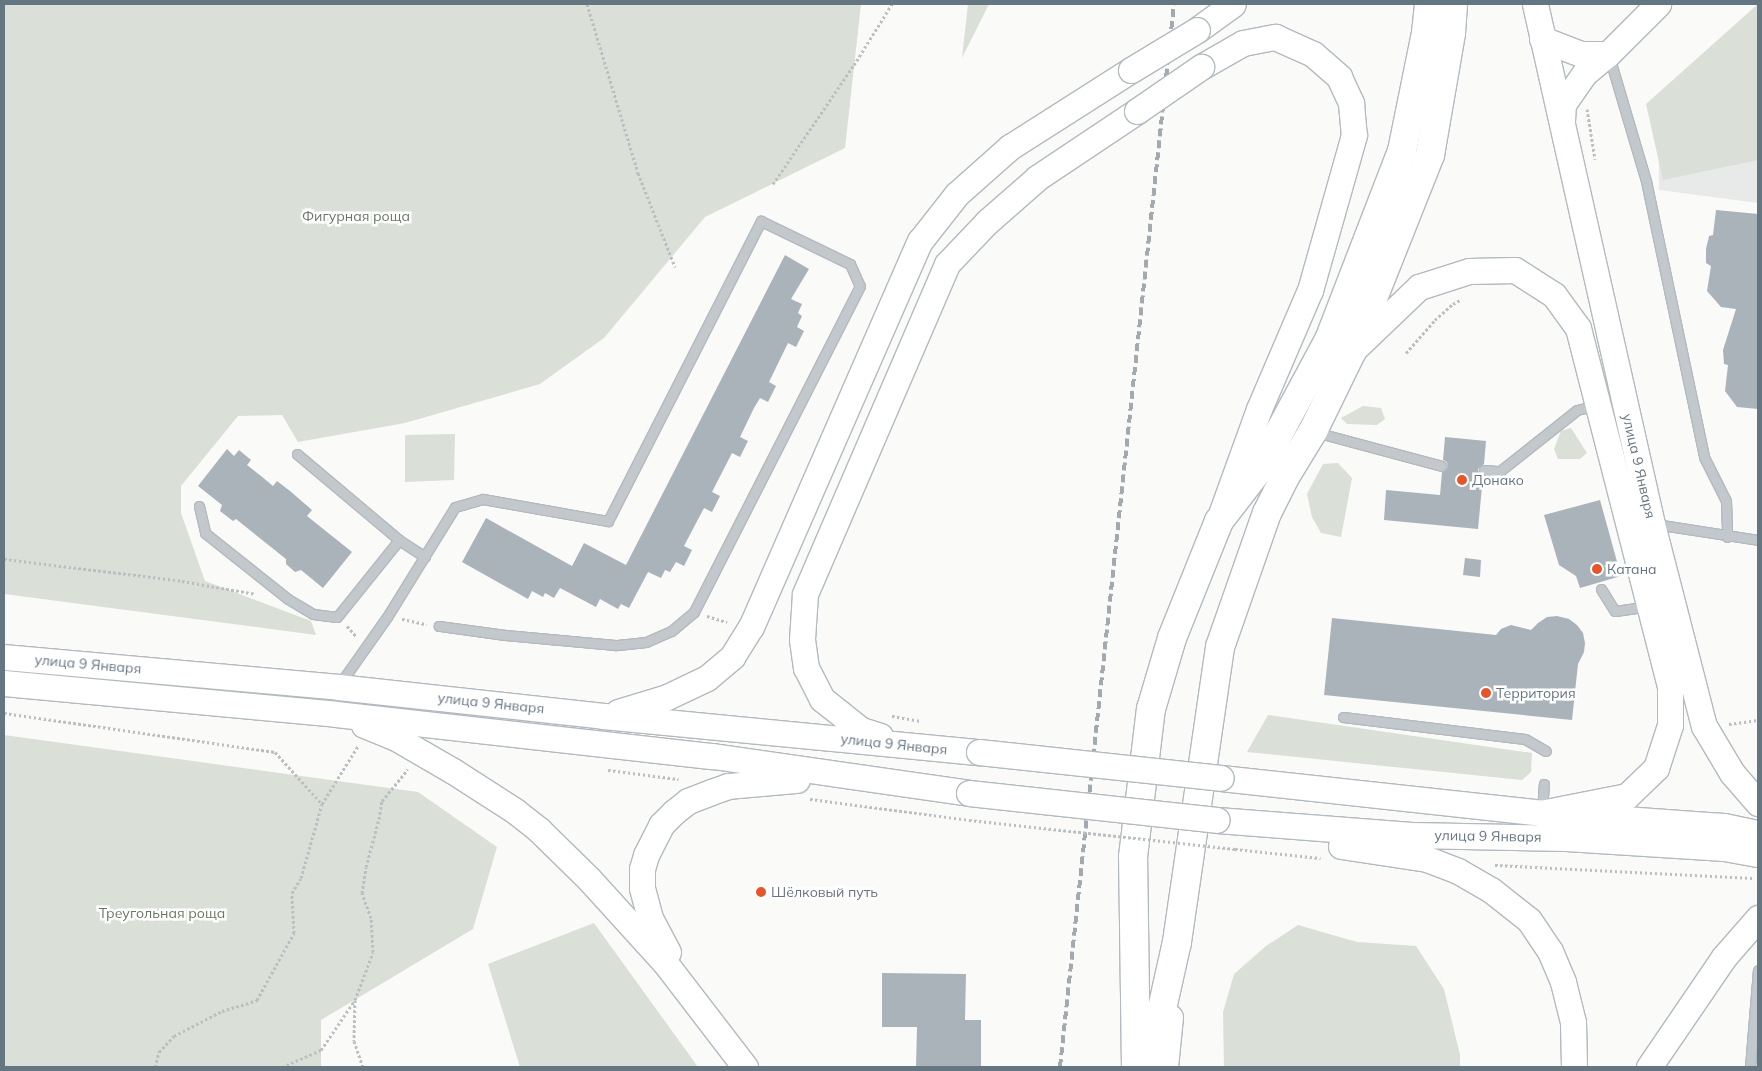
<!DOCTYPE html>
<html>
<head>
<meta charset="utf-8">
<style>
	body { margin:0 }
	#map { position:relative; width:1762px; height:1071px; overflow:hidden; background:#fafaf8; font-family:Mulish,sans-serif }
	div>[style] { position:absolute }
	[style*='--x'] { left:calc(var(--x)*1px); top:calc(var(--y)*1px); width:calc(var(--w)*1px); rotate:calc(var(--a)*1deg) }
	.built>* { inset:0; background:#e8e9e9 }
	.green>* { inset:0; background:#dadfd7 }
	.building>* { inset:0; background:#aab3b9 }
	.path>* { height:3px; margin-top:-1.5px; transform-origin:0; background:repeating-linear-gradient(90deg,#bbbfc2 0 2.5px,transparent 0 5px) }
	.roads { filter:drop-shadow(1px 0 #b3babf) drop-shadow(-1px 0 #b3babf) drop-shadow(0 1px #b3babf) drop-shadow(0 -1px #b3babf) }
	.lane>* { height:9px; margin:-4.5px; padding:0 4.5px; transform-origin:4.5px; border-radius:4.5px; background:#c3c8cc }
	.secondary>* { height:25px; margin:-12.5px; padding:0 12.5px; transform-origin:12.5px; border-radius:12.5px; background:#fff }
	.highway>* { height:28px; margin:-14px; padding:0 14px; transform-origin:14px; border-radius:14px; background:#fff }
	.rail>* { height:4px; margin-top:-2px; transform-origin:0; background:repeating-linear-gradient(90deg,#a2aab0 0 8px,transparent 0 12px) }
	.path-bridge>* { height:3px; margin-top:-1.5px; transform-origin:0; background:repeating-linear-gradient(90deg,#bbbfc2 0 2.5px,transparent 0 5px) }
	.bridges { filter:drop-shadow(1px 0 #b3babf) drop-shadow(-1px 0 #b3babf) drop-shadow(0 1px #b3babf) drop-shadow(0 -1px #b3babf) }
	.secondary-bridge>* { height:25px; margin:-12.5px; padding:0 12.5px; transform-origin:12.5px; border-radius:12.5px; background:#fff }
	.dots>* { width:14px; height:14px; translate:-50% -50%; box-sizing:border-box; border:2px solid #fff; border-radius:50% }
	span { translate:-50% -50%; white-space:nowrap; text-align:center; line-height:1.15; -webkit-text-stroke:5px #fff; paint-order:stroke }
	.park-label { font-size:14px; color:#687a64 }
	.street-label { font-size:14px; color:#657683 }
	.poi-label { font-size:14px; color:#657683 }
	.left { translate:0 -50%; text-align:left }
	.frame { position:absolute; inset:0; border:5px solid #657683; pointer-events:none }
</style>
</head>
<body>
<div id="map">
	<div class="built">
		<div style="clip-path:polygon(1758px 4px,1758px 203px,1659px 190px,1658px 104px)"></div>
	</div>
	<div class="green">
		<div style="clip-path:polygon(4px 4px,861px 4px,845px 148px,705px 217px,604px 338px,540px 384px,405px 423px,298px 442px,282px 415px,238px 416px,181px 486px,181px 513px,205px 581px,311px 621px,316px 635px,4px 594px)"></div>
		<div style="clip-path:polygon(968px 4px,989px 4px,962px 58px)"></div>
		<div style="clip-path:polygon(1758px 4px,1758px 160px,1663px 180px,1646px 104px)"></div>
		<div style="clip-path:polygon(1363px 406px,1381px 408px,1385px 419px,1377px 425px,1347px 424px,1341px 418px)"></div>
		<div style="clip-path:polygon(1571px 428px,1587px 453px,1580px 459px,1558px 459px,1554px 449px,1561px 431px)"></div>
		<div style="clip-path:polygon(455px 434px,454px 480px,405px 482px,405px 435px)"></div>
		<div style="clip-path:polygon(1338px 463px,1352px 478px,1341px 537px,1321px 533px,1312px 517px,1307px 494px,1323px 464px)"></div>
		<div style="clip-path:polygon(1268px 715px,1532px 753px,1531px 772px,1522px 780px,1247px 752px)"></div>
		<div style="clip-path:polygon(4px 735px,418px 792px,497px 847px,473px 929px,321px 1020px,321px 1067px,4px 1067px)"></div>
		<div style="clip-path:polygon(594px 923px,698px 1067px,520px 1067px,488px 964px)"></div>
		<div style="clip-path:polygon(1298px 925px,1357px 942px,1416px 946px,1444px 989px,1460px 1055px,1460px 1067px,1224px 1067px,1223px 1012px,1234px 974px,1266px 946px)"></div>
	</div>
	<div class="building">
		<div style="clip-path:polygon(1716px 210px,1758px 214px,1758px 409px,1737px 407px,1725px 391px,1728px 365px,1724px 364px,1723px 350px,1736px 309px,1721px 307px,1707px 291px,1711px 266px,1706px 263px,1706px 249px,1709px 236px,1713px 235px)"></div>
		<div style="clip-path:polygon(785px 255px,809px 269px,791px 299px,802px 304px,798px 313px,802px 316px,797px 327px,804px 331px,796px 347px,788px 343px,769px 382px,776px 386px,768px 402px,760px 398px,754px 408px,740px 437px,748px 441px,740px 457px,732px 453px,712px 492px,720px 496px,712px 512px,704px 508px,684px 546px,692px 550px,684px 566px,676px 562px,670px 572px,665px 570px,661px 578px,648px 572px,629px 608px,621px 604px,618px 609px,600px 599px,596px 607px,560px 588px,554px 598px,545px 593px,543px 597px,532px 591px,528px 599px,462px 562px,486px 518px,572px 566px,584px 543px,626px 565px)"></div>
		<div style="clip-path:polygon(1445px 437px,1486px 441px,1484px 464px,1478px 469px,1479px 473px,1483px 476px,1478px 529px,1384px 520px,1386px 490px,1440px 495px,1442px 472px,1448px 467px,1447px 462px,1443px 460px)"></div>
		<div style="clip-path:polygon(227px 449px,234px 456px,239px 450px,251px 460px,247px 465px,261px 476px,273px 486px,277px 481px,290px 491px,312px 510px,307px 516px,352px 552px,323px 588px,301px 570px,295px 572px,286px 564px,286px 559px,236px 519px,233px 521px,220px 511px,222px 505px,198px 486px)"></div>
		<div style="clip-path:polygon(1600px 500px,1621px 576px,1580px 588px,1576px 576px,1559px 565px,1544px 515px)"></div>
		<div style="clip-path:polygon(1465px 558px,1481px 560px,1480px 577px,1463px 575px)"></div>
		<div style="clip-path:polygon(1557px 616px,1569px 619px,1577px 625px,1583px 633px,1585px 643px,1584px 652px,1578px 664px,1572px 720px,1324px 695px,1332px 618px,1496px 635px,1501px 629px,1511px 625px,1531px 630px,1538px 623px,1547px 617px)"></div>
		<div style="clip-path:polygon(882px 973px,966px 974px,965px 1020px,981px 1020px,981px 1067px,916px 1067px,917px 1027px,882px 1027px)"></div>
	</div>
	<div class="path">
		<div style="--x:587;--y:4;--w:177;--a:73.2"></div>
		<div style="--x:638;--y:173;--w:101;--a:68.5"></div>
		<div style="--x:1587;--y:109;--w:51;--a:80.9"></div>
		<div style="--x:773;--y:184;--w:144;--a:-55.8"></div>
		<div style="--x:854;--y:65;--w:72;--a:-58.1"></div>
		<div style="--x:1406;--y:353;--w:44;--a:-48.7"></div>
		<div style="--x:1435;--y:320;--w:24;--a:-42"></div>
		<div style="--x:1453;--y:304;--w:10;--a:-29"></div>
		<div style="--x:4;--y:559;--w:179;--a:7"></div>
		<div style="--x:182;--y:581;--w:75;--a:10"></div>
		<div style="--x:707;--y:616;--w:21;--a:17"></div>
		<div style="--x:402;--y:619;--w:25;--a:12"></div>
		<div style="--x:347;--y:626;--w:13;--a:48"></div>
		<div style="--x:4;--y:713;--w:274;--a:8.2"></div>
		<div style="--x:275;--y:752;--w:70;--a:47.9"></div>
		<div style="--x:892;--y:716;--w:29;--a:10"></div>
		<div style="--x:1729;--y:724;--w:29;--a:-8"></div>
		<div style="--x:608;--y:770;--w:71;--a:7.3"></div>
		<div style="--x:810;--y:799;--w:160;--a:7.5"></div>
		<div style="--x:1235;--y:849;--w:86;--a:6"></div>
		<div style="--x:1495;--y:865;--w:258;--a:2.9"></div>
		<div style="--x:355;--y:1000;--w:41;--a:91.4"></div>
		<div style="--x:354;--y:1041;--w:28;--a:71"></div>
		<div style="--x:155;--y:1067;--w:16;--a:-75"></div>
		<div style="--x:159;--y:1052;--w:22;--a:-47"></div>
		<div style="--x:174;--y:1036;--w:54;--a:-27.5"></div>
		<div style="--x:222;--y:1011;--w:37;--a:-17"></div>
		<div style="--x:257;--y:1000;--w:77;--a:-61.1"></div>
		<div style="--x:294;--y:933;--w:40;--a:-92.9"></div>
		<div style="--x:292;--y:893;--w:17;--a:-59"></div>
		<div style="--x:301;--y:878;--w:77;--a:-74.2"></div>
		<div style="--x:322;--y:804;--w:68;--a:-58.2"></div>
		<div style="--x:282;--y:1067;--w:43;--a:-23.6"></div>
		<div style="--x:321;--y:1050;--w:60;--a:-55.8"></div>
		<div style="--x:355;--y:1000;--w:51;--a:-69.4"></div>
		<div style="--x:373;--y:952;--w:34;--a:-93"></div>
		<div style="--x:371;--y:918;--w:27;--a:-110"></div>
		<div style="--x:362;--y:893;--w:26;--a:-81"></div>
		<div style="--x:366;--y:867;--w:50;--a:-74.8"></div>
		<div style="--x:379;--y:819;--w:18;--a:-81"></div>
		<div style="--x:382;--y:801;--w:41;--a:-50.9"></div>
	</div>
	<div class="roads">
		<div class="lane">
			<div style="--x:1609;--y:56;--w:130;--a:73.5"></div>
			<div style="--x:1646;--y:181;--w:282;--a:78.1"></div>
			<div style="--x:1704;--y:457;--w:49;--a:63.4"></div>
			<div style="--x:1726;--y:501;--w:36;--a:88"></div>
			<div style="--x:1315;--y:432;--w:131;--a:15"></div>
			<div style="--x:297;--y:454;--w:133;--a:40.1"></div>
			<div style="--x:399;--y:540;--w:31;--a:33"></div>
			<div style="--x:1484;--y:470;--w:16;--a:4"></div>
			<div style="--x:1500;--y:471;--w:98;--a:-38.4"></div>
			<div style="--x:1577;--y:410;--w:21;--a:-14"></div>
			<div style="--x:199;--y:506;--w:28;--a:77"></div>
			<div style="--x:205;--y:533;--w:106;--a:38.5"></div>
			<div style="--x:288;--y:599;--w:29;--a:31"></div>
			<div style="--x:313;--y:614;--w:24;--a:7"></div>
			<div style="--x:337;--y:617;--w:99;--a:-51.2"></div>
			<div style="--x:1655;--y:524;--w:104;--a:8.8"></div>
			<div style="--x:1601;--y:589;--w:26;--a:58"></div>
			<div style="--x:1615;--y:611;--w:34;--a:-8"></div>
			<div style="--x:339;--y:685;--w:83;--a:-54.8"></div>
			<div style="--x:387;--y:617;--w:129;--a:-58.3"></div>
			<div style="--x:455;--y:507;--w:29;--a:-16"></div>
			<div style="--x:483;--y:499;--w:127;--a:10"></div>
			<div style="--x:608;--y:521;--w:337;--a:-63"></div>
			<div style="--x:761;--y:221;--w:99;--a:25.8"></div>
			<div style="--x:850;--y:264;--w:24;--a:66"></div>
			<div style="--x:860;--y:286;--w:366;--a:117"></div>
			<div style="--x:694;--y:612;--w:30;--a:140"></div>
			<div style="--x:671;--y:631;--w:27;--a:156"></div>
			<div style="--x:646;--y:642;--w:31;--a:174"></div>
			<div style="--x:615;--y:645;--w:110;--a:-174.8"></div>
			<div style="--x:505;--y:635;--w:67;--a:-172.2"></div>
			<div style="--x:1343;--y:717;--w:183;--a:6.9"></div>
			<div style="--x:1525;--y:739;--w:24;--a:30"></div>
			<div style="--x:1542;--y:811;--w:27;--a:-86"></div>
			<div style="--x:1750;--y:1067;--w:97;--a:-85.3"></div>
		</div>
		<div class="secondary">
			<div style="--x:1535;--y:4;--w:533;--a:77.32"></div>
			<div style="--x:1652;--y:524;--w:209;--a:75.6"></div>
			<div style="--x:1704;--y:726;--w:55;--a:59.2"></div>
			<div style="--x:1732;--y:773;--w:40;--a:49"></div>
			<div style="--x:1197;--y:30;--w:44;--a:-35.8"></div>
			<div style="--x:1542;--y:39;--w:42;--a:21"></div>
			<div style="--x:1581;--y:54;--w:27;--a:0"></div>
			<div style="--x:1201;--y:67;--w:48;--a:-29.7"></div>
			<div style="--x:1243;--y:43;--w:33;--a:-11"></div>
			<div style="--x:1275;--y:37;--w:42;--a:24.1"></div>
			<div style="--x:1313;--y:54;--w:35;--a:41"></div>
			<div style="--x:1339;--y:77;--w:29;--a:65"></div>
			<div style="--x:1351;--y:103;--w:32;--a:85"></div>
			<div style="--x:1354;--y:135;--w:161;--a:105.8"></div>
			<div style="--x:1310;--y:290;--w:129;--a:113.2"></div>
			<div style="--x:1259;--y:409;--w:109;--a:109.9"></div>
			<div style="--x:1562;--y:121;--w:17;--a:-87"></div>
			<div style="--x:1563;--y:104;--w:38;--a:-55"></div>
			<div style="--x:1585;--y:73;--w:30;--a:-40"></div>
			<div style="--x:1608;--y:54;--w:71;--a:-45"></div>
			<div style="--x:1352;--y:351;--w:93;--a:-43.7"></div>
			<div style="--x:1419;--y:287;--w:52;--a:-17.7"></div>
			<div style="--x:1469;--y:271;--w:46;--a:-1.2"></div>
			<div style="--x:1515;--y:270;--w:46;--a:32.7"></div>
			<div style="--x:1554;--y:295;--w:41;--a:54"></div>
			<div style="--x:1578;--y:328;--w:370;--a:75.6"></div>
			<div style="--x:1670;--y:686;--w:39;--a:90"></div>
			<div style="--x:1670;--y:725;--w:45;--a:108"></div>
			<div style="--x:1656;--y:768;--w:40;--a:136"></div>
			<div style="--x:1627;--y:796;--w:88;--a:168.8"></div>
			<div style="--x:4;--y:657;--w:335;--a:5.1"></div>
			<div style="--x:338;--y:687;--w:267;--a:6.2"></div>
			<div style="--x:603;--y:716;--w:378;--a:5.5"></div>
			<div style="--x:4;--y:683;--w:333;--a:5.3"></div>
			<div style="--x:336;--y:714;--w:379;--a:6.4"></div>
			<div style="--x:713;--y:756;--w:259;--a:8.2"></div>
			<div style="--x:618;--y:712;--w:51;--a:-17"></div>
			<div style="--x:667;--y:697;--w:44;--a:-25.4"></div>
			<div style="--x:707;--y:678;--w:33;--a:-40"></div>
			<div style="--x:732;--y:657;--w:36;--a:-58"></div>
			<div style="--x:751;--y:627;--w:421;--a:-66.4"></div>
			<div style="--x:920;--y:241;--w:60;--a:-51.8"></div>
			<div style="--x:957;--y:194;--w:71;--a:-41.6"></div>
			<div style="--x:1010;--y:147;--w:143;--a:-32.5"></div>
			<div style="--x:364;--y:725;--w:35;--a:22"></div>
			<div style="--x:396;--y:738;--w:66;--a:30.1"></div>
			<div style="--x:453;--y:771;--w:74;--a:32.8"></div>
			<div style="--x:515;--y:811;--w:31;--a:38"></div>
			<div style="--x:539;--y:830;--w:70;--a:44.4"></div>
			<div style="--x:589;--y:879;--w:115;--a:47.8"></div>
			<div style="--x:666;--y:964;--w:130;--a:52.5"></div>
			<div style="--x:880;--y:736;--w:20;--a:-162"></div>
			<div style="--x:861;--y:730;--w:50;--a:-141.5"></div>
			<div style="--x:822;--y:699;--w:35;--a:-117"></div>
			<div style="--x:806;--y:668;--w:29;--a:-98"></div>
			<div style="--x:802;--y:639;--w:45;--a:-86.2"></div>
			<div style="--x:805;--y:594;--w:359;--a:-66.7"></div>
			<div style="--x:947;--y:264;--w:58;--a:-46.4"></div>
			<div style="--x:987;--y:222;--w:67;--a:-41.3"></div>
			<div style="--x:1037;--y:178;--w:120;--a:-33.8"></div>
			<div style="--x:1221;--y:778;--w:322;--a:6.2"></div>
			<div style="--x:1541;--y:813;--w:183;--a:4.1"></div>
			<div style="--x:1724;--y:826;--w:35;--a:12"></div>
			<div style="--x:1217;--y:820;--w:195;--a:4.4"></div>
			<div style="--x:1411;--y:835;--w:155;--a:1.1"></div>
			<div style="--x:1566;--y:838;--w:158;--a:3.6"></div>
			<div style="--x:1724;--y:848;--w:35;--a:10"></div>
			<div style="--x:1341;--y:846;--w:87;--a:8.6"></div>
			<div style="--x:1427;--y:859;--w:33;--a:21"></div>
			<div style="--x:1458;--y:871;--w:38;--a:30"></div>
			<div style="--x:1491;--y:890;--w:48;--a:38.3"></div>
			<div style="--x:1529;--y:920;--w:37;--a:56"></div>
			<div style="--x:1550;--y:951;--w:34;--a:67"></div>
			<div style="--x:1563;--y:982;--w:41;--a:76"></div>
			<div style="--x:1573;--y:1022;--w:45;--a:88.7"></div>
			<div style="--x:668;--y:952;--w:38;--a:-118"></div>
			<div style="--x:650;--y:918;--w:31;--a:-105"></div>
			<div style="--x:642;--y:888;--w:19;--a:-90"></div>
			<div style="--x:642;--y:869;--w:15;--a:-74"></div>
			<div style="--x:646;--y:855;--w:34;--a:-63"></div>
			<div style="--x:661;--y:825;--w:18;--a:-45"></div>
			<div style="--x:674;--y:812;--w:18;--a:-38"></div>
			<div style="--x:688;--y:801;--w:25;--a:-21"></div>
			<div style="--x:711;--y:792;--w:18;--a:-19"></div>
			<div style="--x:728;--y:786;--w:69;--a:-5"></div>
			<div style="--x:1165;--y:1067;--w:50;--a:-84.3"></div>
			<div style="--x:1649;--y:1067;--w:133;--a:-55.7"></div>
			<div style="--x:1724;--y:957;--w:52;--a:-48.9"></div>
		</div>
		<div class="highway">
			<div style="--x:1136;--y:1067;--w:210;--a:-90.8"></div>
			<div style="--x:1133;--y:857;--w:149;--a:-83.1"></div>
			<div style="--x:1151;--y:709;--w:74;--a:-73.5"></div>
			<div style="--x:1172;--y:638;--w:126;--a:-68.1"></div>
			<div style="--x:1219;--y:521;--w:67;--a:-52.3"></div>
			<div style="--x:1260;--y:468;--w:145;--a:-61.7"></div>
			<div style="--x:1329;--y:340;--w:203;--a:-68.9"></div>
			<div style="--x:1402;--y:151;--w:120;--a:-78.5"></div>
			<div style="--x:1426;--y:33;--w:29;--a:-84"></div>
			<div style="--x:1149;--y:1067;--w:128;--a:-77.4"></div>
			<div style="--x:1177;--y:942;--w:298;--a:-81.7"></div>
			<div style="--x:1220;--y:647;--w:142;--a:-70.7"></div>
			<div style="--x:1267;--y:513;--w:40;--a:-63.4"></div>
			<div style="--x:1285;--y:477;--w:54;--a:-58.7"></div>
			<div style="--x:1313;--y:431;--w:89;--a:-64"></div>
			<div style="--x:1352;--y:351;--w:211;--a:-68.3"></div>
			<div style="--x:1430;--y:155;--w:124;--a:-80.2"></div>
			<div style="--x:1451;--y:33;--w:29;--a:-86"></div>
		</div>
	</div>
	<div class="rail">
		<div style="--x:1060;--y:1067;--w:1069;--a:-83.88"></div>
	</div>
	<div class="path-bridge">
		<div style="--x:969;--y:820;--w:268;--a:6.2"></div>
	</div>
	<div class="bridges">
		<div class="secondary-bridge">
			<div style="--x:1131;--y:70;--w:77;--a:-31.2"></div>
			<div style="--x:1137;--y:111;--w:78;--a:-34.5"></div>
			<div style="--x:979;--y:752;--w:243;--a:6.1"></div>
			<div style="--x:969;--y:793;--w:249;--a:6.2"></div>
		</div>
	</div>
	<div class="dots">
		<div style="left:1462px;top:480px;background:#e4572e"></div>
		<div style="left:1597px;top:569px;background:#e4572e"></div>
		<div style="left:1486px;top:693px;background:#e4572e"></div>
		<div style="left:761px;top:892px;background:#e4572e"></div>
	</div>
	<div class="park-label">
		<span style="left:356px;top:216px">Фигурная роща</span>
		<span style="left:162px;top:913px">Треугольная роща</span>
	</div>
	<div class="street-label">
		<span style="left:1639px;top:466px;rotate:77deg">улица 9 Января</span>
		<span style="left:88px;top:664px;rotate:5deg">улица 9 Января</span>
		<span style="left:491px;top:703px;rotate:6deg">улица 9 Января</span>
		<span style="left:894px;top:744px;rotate:6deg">улица 9 Января</span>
		<span style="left:1488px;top:836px;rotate:1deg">улица 9 Января</span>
	</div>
	<div class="poi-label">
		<span class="left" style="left:1472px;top:480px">Донако</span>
		<span class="left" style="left:1607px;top:569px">Катана</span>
		<span class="left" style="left:1496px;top:693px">Территория</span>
		<span class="left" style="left:771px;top:892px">Шёлковый путь</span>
	</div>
	<div class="frame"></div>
</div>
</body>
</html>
